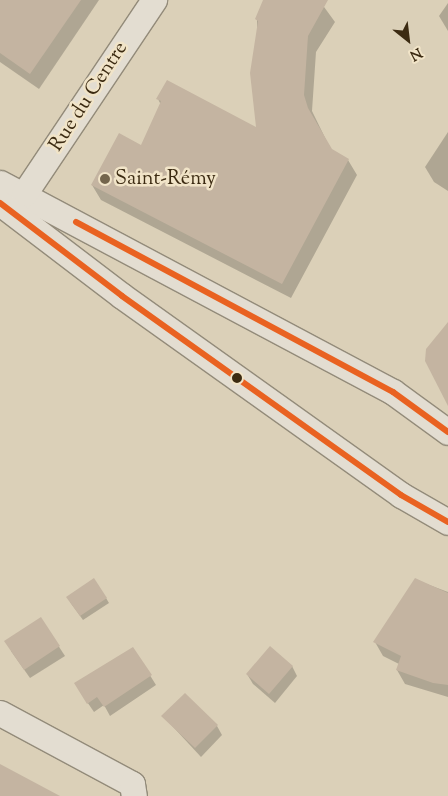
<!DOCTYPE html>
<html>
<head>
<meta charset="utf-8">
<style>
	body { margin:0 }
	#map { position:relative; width:448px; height:796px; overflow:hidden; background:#dbd0b8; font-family:"Sorts Mill Goudy",serif }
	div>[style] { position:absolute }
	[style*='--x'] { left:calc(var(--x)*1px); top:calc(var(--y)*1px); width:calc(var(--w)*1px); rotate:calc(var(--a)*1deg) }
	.shadow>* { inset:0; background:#0003 }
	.building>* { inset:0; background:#c4b4a1 }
	.roads { filter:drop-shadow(1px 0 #938b7a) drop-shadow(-1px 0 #938b7a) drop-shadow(0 1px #938b7a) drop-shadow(0 -1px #938b7a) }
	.street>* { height:25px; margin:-12.5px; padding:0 12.5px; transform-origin:12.5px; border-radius:12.5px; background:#e3ddd1 }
	.bus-1>* { height:6px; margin:-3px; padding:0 3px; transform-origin:3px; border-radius:3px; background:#e96221 }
	.dots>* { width:14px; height:14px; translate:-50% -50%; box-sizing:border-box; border:2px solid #f1e4c8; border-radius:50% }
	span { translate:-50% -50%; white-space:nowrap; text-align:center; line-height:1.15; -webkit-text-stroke:5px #f1e4c8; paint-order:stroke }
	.street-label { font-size:20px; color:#3c2b12 }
	.poi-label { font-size:20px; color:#3c2b12 }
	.left { translate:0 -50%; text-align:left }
	.north { position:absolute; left:383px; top:15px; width:50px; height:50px; -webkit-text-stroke:4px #f1e4c8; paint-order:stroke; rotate:151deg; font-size:14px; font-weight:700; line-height:20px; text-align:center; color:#3c2b12 }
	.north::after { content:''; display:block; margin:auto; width:18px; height:22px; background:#3c2b12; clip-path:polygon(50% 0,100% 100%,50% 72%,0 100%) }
</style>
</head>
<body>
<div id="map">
	<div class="shadow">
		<div style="clip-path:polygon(0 0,99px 0,39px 89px,0 62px)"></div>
		<div style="clip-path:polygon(268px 0,319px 0,335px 22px,316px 52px,312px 111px,331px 150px,348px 160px,357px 175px,291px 298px,101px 200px,92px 185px,142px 147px,161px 105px,158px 99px,258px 129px,257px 20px)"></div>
		<div style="clip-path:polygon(448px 3px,448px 31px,439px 16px)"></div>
		<div style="clip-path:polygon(448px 132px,448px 191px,434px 182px,425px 167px)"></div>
		<div style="clip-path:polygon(416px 580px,448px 592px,448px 697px,405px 684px,397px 670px,399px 664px,383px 656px,375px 642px)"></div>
		<div style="clip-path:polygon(106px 598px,109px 603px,83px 620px,70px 602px)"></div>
		<div style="clip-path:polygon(41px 619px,65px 656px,30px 678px,11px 651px)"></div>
		<div style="clip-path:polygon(133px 648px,156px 685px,110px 716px,104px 705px,94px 712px,81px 693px)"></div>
		<div style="clip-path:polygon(292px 666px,297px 676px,275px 703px,253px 684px,247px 674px)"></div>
		<div style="clip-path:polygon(163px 716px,217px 726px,222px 735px,201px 757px)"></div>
	</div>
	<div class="building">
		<div style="clip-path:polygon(0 0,81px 0,30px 74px,0 53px)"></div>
		<div style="clip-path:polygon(263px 0,328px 0,308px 36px,304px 95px,308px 108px,332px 149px,349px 159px,282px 284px,91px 185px,119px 133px,141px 145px,161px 101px,156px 99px,167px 80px,256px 127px,250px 73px,258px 21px,255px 19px)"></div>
		<div style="clip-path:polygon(448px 322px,448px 406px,425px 361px,426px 349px)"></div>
		<div style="clip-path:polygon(94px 578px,107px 598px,80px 616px,66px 597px)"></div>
		<div style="clip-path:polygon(415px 578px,448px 593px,448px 685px,433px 683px,396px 670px,401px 656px,373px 642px)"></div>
		<div style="clip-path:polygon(41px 617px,60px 646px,24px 670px,4px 641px)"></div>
		<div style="clip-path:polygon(270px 646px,293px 666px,269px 694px,246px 674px)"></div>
		<div style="clip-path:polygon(133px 647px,152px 675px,104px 707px,97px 697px,87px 704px,74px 683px)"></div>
		<div style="clip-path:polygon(185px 693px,218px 725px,195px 748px,161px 716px)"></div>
		<div style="clip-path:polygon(0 764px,60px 796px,0 796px)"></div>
	</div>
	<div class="roads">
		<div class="street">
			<div style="--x:0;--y:183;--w:445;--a:28"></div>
			<div style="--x:393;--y:392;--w:68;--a:36"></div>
			<div style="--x:24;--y:194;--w:234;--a:-56.2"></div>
			<div style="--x:0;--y:203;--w:153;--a:37.3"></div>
			<div style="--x:122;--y:296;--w:343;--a:35.5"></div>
			<div style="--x:401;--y:495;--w:54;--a:29.9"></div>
			<div style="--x:0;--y:713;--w:150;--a:28.3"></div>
			<div style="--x:132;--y:784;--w:12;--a:81"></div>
		</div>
	</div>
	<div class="bus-1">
		<div style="--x:0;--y:203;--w:153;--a:37.3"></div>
		<div style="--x:122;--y:296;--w:343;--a:35.5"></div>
		<div style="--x:401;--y:495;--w:54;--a:29.9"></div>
		<div style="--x:76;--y:222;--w:360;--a:28.2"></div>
		<div style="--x:393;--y:392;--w:68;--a:36"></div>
	</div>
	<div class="dots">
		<div style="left:105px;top:179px;background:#74654c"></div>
		<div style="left:237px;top:378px;background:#3c2b12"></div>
	</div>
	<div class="street-label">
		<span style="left:89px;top:97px;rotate:-57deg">Rue du Centre</span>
	</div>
	<div class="poi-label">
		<span class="left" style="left:115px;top:179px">Saint-Rémy</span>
	</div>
	<div class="north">N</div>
</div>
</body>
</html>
